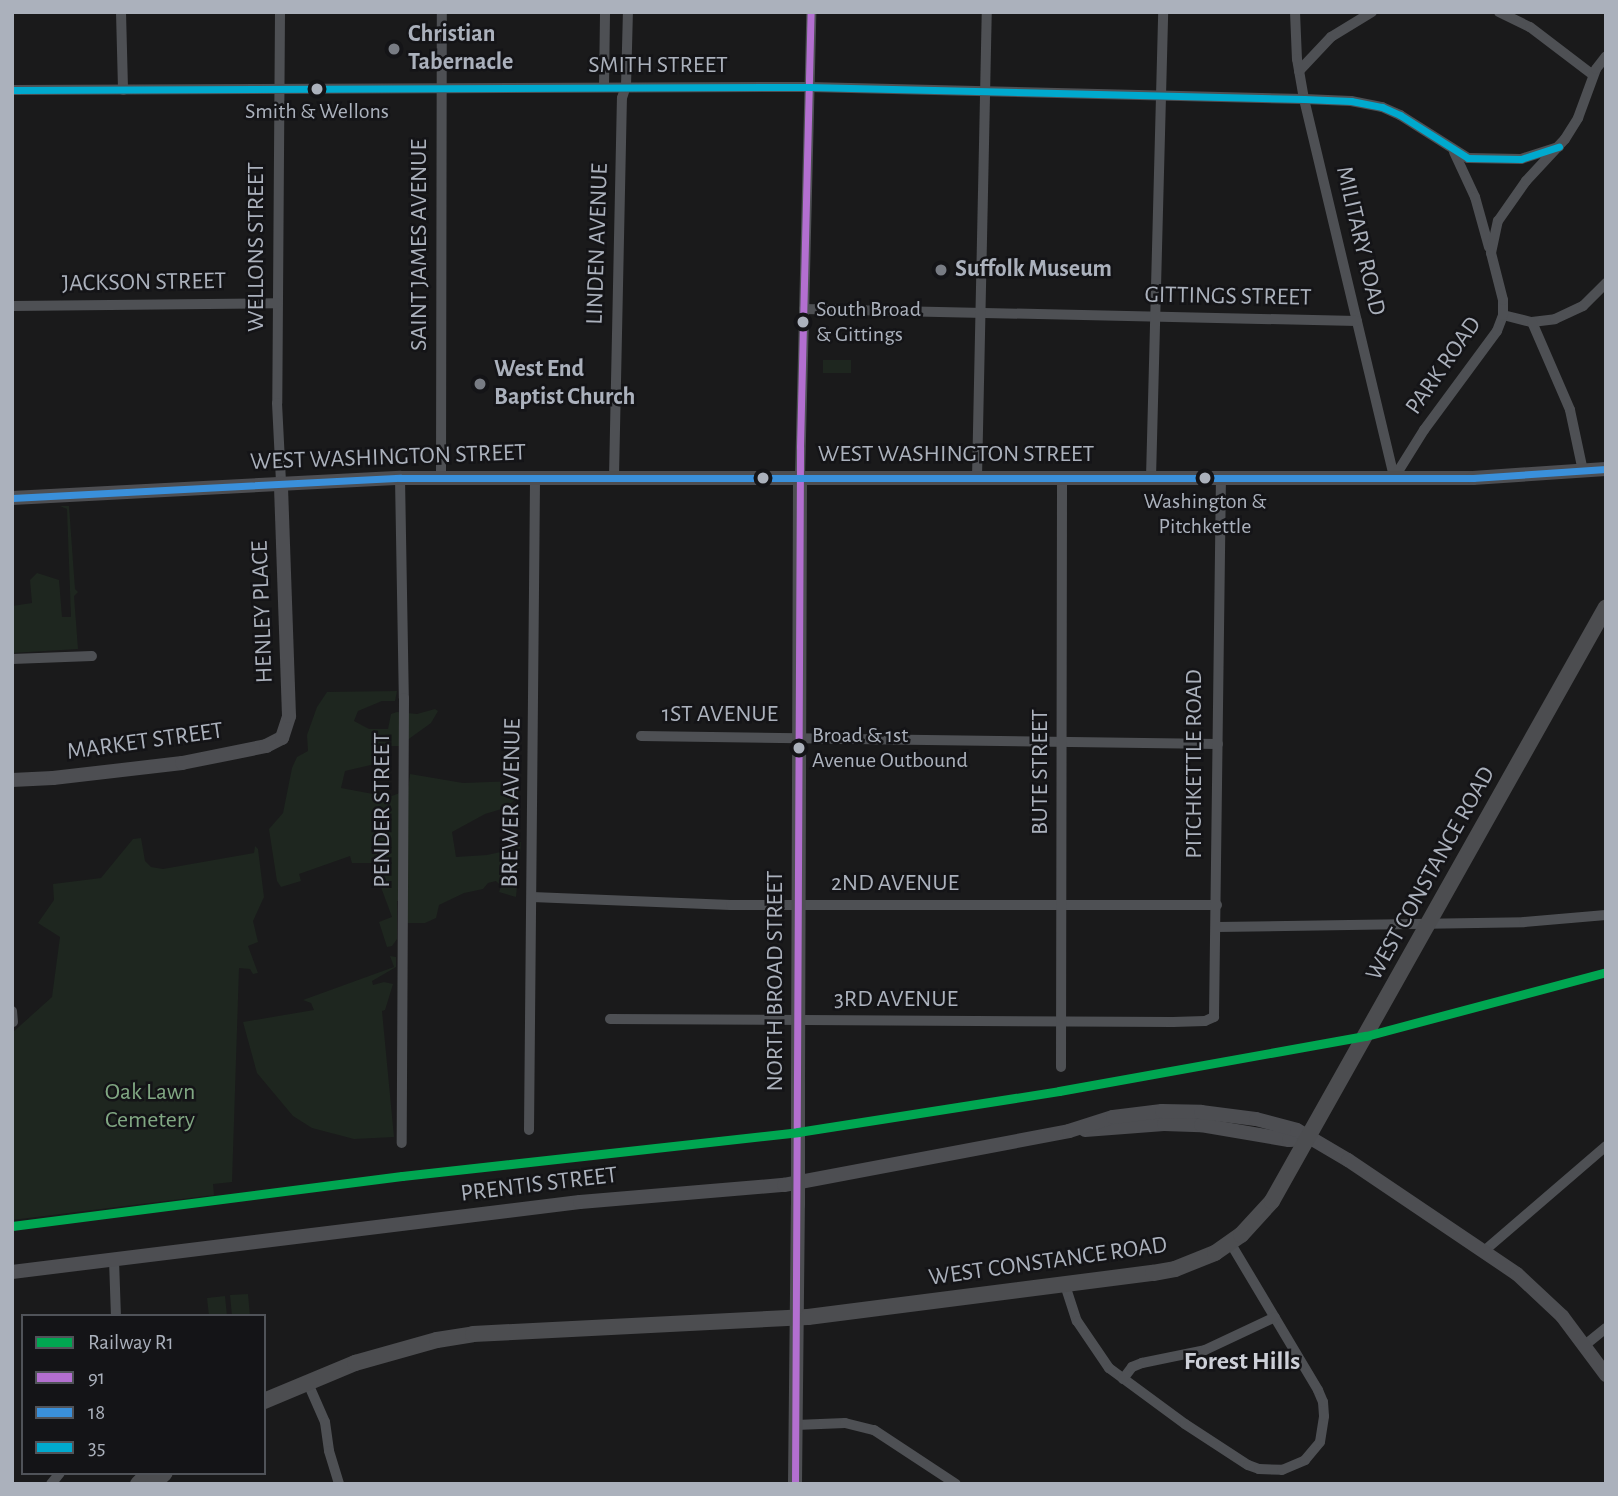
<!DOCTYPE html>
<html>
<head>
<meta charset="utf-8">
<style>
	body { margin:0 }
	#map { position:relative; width:1618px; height:1496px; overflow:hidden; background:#1a1a1b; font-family:"Alegreya Sans",sans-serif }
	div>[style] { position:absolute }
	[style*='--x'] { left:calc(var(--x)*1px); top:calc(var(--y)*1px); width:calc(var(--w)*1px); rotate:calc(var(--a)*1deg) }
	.green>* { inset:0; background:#1e261f }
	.street>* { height:10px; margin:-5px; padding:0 5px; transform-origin:5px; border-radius:5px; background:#4e5054 }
	.secondary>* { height:14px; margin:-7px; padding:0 7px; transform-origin:7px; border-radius:7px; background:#4d4e52 }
	.primary>* { height:16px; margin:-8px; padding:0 8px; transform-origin:8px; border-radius:8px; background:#4c4d50 }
	.secondary-bridge>* { height:14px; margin:-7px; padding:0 7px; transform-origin:7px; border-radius:7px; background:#4d4e52 }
	.bus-1>* { height:7px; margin:-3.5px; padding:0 3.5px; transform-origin:3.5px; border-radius:3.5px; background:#b36fd0 }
	.bus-2>* { height:7px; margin:-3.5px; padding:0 3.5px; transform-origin:3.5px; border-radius:3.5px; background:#3a90db }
	.bus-3>* { height:7px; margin:-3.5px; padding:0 3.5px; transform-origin:3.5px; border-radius:3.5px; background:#00a9ce }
	.rail-1>* { height:9px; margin:-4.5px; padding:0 4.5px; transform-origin:4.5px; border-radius:4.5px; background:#00a651 }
	.dots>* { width:19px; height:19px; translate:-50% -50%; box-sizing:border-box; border:4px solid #141417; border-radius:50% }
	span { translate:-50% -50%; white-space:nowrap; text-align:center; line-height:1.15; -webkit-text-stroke:5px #141417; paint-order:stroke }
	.bus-label { font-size:22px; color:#abb1bc }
	.left { translate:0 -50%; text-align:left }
	.poi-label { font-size:24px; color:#abb1bc; font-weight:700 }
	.street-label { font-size:24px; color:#abb1bc }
	.park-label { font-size:24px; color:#81a883 }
	.neighbourhood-label { font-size:26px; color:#cdd0d8; font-weight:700 }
	.frame { position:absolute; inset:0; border:14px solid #abb1bc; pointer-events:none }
	.legend { position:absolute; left:21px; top:1314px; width:245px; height:161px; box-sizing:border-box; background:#141417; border:2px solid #505359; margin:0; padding:9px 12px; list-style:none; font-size:21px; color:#abb1bc }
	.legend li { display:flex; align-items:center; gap:14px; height:35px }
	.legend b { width:35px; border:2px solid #505359 }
</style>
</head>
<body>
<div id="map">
	<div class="green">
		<div style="clip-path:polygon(823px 360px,851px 360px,851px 373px,823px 373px)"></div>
		<div style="clip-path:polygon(60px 506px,69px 506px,75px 589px,78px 592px,74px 596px,78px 649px,12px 653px,12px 606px,32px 603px,30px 580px,37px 573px,59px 580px,62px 617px,71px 617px,67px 509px)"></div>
		<div style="clip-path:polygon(397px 691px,395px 701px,382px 701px,358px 711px,354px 721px,369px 729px,388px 729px,391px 714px,397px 712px,417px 714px,435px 709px,438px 711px,431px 723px,399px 746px,375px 746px,375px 764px,345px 771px,341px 788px,389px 797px,408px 790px,410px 774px,463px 783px,516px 781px,519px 788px,516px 799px,505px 808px,485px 814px,452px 832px,456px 857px,487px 855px,505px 851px,514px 841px,521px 842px,516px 897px,499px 892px,501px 886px,496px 881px,488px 883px,483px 889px,464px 893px,439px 905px,436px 918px,425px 923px,407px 923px,407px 902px,397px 901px,397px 939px,392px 946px,387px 947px,379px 922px,392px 917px,372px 863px,352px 863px,350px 856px,299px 874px,301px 881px,281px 887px,277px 881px,269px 829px,283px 813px,292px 768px,297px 757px,308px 751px,307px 735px,317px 707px,327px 692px)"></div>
		<div style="clip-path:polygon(141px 838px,145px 861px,151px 867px,163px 869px,254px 853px,255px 846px,258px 849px,264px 897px,253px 921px,258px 942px,248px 946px,258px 973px,253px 974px,250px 969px,239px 968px,232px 1182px,213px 1184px,214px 1195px,12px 1220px,12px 1033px,52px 997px,60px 937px,38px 923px,54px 900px,53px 884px,101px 878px,133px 839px)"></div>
		<div style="clip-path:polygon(390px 956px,396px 957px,396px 967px,372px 981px,373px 985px,384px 982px,393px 984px,385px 1010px,382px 1011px,394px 1137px,354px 1139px,312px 1128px,293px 1116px,257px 1073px,243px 1022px,314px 1010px,311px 1003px,303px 1000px,394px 967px)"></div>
		<div style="clip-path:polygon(248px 1294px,250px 1316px,232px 1316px,230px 1295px)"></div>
		<div style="clip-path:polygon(225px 1296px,227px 1316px,209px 1316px,207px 1298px)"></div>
	</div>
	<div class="street">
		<div style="--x:121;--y:12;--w:78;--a:88.5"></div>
		<div style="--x:280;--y:12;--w:391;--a:90.4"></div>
		<div style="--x:277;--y:403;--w:80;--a:87.1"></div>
		<div style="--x:1295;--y:12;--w:47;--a:87.6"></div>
		<div style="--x:1297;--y:59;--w:41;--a:80.1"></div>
		<div style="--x:1304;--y:99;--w:390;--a:76.6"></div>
		<div style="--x:1499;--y:12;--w:34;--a:26"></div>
		<div style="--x:1530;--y:27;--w:79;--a:37.3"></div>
		<div style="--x:1299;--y:71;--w:47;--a:-46.7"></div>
		<div style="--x:1331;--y:37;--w:48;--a:-31.4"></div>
		<div style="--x:604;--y:86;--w:74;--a:-89.2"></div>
		<div style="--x:12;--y:90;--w:797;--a:-0.22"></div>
		<div style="--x:809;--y:87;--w:495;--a:1.4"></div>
		<div style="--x:1304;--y:99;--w:47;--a:2.4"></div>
		<div style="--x:1351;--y:101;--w:32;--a:11"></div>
		<div style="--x:1382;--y:107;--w:20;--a:24"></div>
		<div style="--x:1400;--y:115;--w:80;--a:32.3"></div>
		<div style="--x:1468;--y:158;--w:53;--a:1.1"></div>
		<div style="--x:1521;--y:159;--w:40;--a:-18"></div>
		<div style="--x:1454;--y:152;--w:50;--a:65"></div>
		<div style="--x:1475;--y:197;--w:52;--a:74.4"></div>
		<div style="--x:12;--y:306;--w:265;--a:-0.6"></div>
		<div style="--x:804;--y:309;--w:553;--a:1.24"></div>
		<div style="--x:1503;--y:315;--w:30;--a:14"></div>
		<div style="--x:1532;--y:322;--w:23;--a:-7"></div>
		<div style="--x:1555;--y:319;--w:31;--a:-25"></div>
		<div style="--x:1583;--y:306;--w:33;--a:-45"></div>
		<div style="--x:1532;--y:322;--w:96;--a:66.6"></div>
		<div style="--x:1570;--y:410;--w:62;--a:78"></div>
		<div style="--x:441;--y:477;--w:465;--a:-89.9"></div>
		<div style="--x:614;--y:477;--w:379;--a:-88.8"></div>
		<div style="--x:622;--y:98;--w:13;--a:-72"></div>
		<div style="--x:626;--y:86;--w:74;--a:-88.5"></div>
		<div style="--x:400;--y:478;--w:220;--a:89"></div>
		<div style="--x:404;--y:698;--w:445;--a:90.3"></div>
		<div style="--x:800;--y:478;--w:466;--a:-88.6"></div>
		<div style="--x:977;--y:478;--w:466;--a:-88.8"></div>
		<div style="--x:1151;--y:478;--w:466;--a:-88.5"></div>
		<div style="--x:1394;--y:478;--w:57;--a:-58"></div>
		<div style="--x:1424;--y:430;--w:123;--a:-53.6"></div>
		<div style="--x:1497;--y:331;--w:17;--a:-69"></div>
		<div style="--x:1503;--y:315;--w:15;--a:-90"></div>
		<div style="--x:1503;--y:300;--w:49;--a:-104.3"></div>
		<div style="--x:1491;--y:253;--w:33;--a:-78"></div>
		<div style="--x:1498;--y:221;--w:49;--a:-55"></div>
		<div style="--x:1526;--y:181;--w:57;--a:-47.1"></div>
		<div style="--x:1565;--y:139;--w:25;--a:-58"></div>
		<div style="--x:1578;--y:118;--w:52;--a:-69.8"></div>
		<div style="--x:1596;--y:69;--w:16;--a:-52"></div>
		<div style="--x:12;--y:659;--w:80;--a:-2.1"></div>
		<div style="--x:641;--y:736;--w:577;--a:0.79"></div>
		<div style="--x:532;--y:897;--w:199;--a:2.3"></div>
		<div style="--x:731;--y:905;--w:486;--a:0"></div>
		<div style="--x:1217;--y:927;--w:307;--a:-0.9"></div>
		<div style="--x:1524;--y:922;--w:82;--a:-4.9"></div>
		<div style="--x:12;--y:1011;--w:11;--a:85"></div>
		<div style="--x:610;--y:1019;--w:563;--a:0.31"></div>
		<div style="--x:1173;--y:1022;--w:32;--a:-2"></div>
		<div style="--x:1205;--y:1021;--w:10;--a:-24"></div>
		<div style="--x:1214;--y:1017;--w:539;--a:-89.26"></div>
		<div style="--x:1061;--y:1067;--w:589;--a:-89.9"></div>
		<div style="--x:529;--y:1130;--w:653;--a:-89.47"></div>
		<div style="--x:1484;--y:1251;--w:161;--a:-40.7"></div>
		<div style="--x:114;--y:1260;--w:56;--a:88"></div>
		<div style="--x:1065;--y:1285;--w:38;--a:72"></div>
		<div style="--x:1077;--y:1321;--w:57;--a:55.8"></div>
		<div style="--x:1109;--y:1368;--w:94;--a:36.4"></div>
		<div style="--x:1185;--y:1424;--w:75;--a:33.1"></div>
		<div style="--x:1248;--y:1465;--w:12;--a:20"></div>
		<div style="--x:1259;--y:1469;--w:23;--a:2"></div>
		<div style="--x:1282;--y:1470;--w:25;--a:-23"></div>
		<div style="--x:1305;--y:1460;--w:23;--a:-50"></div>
		<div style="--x:1320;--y:1442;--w:26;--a:-81"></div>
		<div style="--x:1324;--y:1416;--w:14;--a:-94"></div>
		<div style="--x:1323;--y:1402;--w:13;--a:-113"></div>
		<div style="--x:1318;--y:1390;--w:170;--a:-120.8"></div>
		<div style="--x:1585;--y:1345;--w:27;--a:-39"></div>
		<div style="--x:1123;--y:1379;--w:15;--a:-53"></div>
		<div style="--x:1132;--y:1367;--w:11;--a:-22"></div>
		<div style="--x:1142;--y:1363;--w:64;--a:-11.7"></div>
		<div style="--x:1205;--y:1350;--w:77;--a:-25.2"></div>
		<div style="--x:307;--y:1381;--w:45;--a:66.3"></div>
		<div style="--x:325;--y:1422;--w:29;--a:82"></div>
		<div style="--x:329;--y:1451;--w:34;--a:73"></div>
		<div style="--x:796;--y:1425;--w:49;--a:-2.3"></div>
		<div style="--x:845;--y:1423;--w:30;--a:14"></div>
		<div style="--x:874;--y:1430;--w:98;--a:33.4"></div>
		<div style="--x:51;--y:1484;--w:14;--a:-51"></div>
	</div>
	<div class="secondary">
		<div style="--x:12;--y:498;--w:389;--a:-3"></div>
		<div style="--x:400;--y:478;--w:1073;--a:0"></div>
		<div style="--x:1473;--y:478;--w:133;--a:-3.9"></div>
		<div style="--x:12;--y:780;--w:41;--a:-2.8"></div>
		<div style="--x:53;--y:778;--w:130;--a:-6.6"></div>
		<div style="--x:182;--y:763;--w:86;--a:-11.4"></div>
		<div style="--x:266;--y:746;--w:18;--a:-27"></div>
		<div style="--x:282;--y:738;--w:23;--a:-72"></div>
		<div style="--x:289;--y:716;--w:233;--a:-92"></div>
		<div style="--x:798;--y:1083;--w:605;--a:-89.81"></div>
		<div style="--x:1085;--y:1130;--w:79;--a:-4.3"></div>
		<div style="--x:1164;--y:1124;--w:37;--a:2"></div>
		<div style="--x:1201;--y:1125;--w:89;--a:9.7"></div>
		<div style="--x:1289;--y:1140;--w:20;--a:-3"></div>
		<div style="--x:12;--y:1272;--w:572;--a:-7.03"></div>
		<div style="--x:580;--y:1202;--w:205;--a:-4.8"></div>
		<div style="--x:784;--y:1185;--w:290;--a:-10.7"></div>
		<div style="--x:1069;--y:1131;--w:46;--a:-17.7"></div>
		<div style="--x:1113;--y:1117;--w:49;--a:-7"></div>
		<div style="--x:1162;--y:1111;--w:39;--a:1"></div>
		<div style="--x:1201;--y:1112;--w:55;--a:7.3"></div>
		<div style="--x:1256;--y:1119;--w:42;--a:15"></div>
		<div style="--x:1297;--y:1130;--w:59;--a:30.5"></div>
		<div style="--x:1348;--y:1160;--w:204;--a:34"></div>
		<div style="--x:1517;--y:1274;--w:62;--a:43"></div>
		<div style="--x:1562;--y:1316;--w:74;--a:53.3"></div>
		<div style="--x:795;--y:1484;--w:279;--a:-89.4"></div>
	</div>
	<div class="primary">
		<div style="--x:264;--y:1401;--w:99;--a:-22.7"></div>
		<div style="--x:355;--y:1363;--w:85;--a:-15.7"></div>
		<div style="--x:437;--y:1340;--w:36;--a:-9"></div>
		<div style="--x:473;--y:1334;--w:335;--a:-2.9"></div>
		<div style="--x:808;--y:1317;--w:348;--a:-7.3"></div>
		<div style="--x:1153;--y:1273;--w:22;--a:-10"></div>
		<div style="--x:1175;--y:1269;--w:43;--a:-21.8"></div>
		<div style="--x:1215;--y:1253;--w:32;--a:-35"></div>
		<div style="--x:1241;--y:1235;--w:46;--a:-47.6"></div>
		<div style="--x:1272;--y:1201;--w:681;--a:-60.65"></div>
		<div style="--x:138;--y:1484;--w:16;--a:-45"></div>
		<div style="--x:153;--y:1484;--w:16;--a:-43"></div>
	</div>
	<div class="secondary-bridge">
		<div style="--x:798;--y:1205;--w:122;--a:-90"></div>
	</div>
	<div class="bus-1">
		<div style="--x:795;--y:1484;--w:1037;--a:-89.72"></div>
		<div style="--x:800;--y:447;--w:435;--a:-88.6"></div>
	</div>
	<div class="bus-2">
		<div style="--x:12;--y:498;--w:389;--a:-3"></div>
		<div style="--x:400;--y:478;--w:1073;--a:0"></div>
		<div style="--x:1473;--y:478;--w:133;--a:-3.9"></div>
	</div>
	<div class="bus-3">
		<div style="--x:12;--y:90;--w:797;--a:-0.22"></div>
		<div style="--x:809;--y:87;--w:495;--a:1.4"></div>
		<div style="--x:1304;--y:99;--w:47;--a:2.4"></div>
		<div style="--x:1351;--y:101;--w:32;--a:11"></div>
		<div style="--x:1382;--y:107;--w:20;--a:24"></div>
		<div style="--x:1400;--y:115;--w:80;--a:32.3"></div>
		<div style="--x:1468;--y:158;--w:53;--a:1.1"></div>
		<div style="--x:1521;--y:159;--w:40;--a:-18"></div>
	</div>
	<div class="rail-1">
		<div style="--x:12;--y:1226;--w:393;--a:-7.3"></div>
		<div style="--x:402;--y:1176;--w:398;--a:-6.3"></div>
		<div style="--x:798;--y:1132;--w:264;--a:-8.9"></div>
		<div style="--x:1059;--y:1091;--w:312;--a:-10.2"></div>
		<div style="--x:1366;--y:1036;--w:248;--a:-14.9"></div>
	</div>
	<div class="dots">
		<div style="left:394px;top:49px;background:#787c84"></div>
		<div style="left:317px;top:89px;background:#abb1bc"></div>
		<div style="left:941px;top:270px;background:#787c84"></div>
		<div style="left:803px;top:322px;background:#abb1bc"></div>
		<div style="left:480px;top:384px;background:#787c84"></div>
		<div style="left:763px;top:478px;background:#abb1bc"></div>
		<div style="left:1205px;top:478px;background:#abb1bc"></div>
		<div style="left:799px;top:748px;background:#abb1bc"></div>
	</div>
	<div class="bus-label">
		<span style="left:317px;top:112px">Smith &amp; Wellons</span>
		<span class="left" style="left:816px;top:322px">South Broad<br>&amp; Gittings</span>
		<span style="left:1205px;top:514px">Washington &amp;<br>Pitchkettle</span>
		<span class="left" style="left:812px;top:748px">Broad &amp; 1st<br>Avenue Outbound</span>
	</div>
	<div class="poi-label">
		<span class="left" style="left:408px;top:49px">Christian<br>Tabernacle</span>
		<span class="left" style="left:955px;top:270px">Suffolk Museum</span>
		<span class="left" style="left:494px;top:384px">West End<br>Baptist Church</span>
	</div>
	<div class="street-label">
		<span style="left:658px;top:66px">SMITH STREET</span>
		<span style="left:1360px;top:241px;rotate:77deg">MILITARY ROAD</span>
		<span style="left:598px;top:244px;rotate:-88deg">LINDEN AVENUE</span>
		<span style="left:420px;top:245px;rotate:-90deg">SAINT JAMES AVENUE</span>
		<span style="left:257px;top:247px;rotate:-90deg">WELLONS STREET</span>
		<span style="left:144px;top:283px;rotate:-1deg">JACKSON STREET</span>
		<span style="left:1228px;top:297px;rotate:1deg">GITTINGS STREET</span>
		<span style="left:1444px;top:366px;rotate:-55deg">PARK ROAD</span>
		<span style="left:956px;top:455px">WEST WASHINGTON STREET</span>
		<span style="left:388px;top:458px;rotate:-2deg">WEST WASHINGTON STREET</span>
		<span style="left:263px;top:612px;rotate:-92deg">HENLEY PLACE</span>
		<span style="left:720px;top:715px">1ST AVENUE</span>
		<span style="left:145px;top:742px;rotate:-8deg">MARKET STREET</span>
		<span style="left:1195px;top:764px;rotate:-90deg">PITCHKETTLE ROAD</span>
		<span style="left:1041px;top:772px;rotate:-90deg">BUTE STREET</span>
		<span style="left:512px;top:803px;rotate:-89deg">BREWER AVENUE</span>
		<span style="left:383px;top:810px;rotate:-90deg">PENDER STREET</span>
		<span style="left:1431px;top:874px;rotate:-61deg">WEST CONSTANCE ROAD</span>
		<span style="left:895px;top:884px">2ND AVENUE</span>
		<span style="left:776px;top:981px;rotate:-90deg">NORTH BROAD STREET</span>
		<span style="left:896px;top:1000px">3RD AVENUE</span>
		<span style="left:539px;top:1185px;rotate:-7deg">PRENTIS STREET</span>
		<span style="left:1048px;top:1262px;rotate:-8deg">WEST CONSTANCE ROAD</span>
	</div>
	<div class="park-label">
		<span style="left:150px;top:1107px">Oak Lawn<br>Cemetery</span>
	</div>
	<div class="neighbourhood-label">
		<span style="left:1242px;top:1362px">Forest Hills</span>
	</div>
	<div class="frame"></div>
	<ul class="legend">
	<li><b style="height:9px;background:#00a651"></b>Railway R1</li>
	<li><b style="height:9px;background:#b36fd0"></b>91</li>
	<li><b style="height:9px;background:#3a90db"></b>18</li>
	<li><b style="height:9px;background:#00a9ce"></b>35</li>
	</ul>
</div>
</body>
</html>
